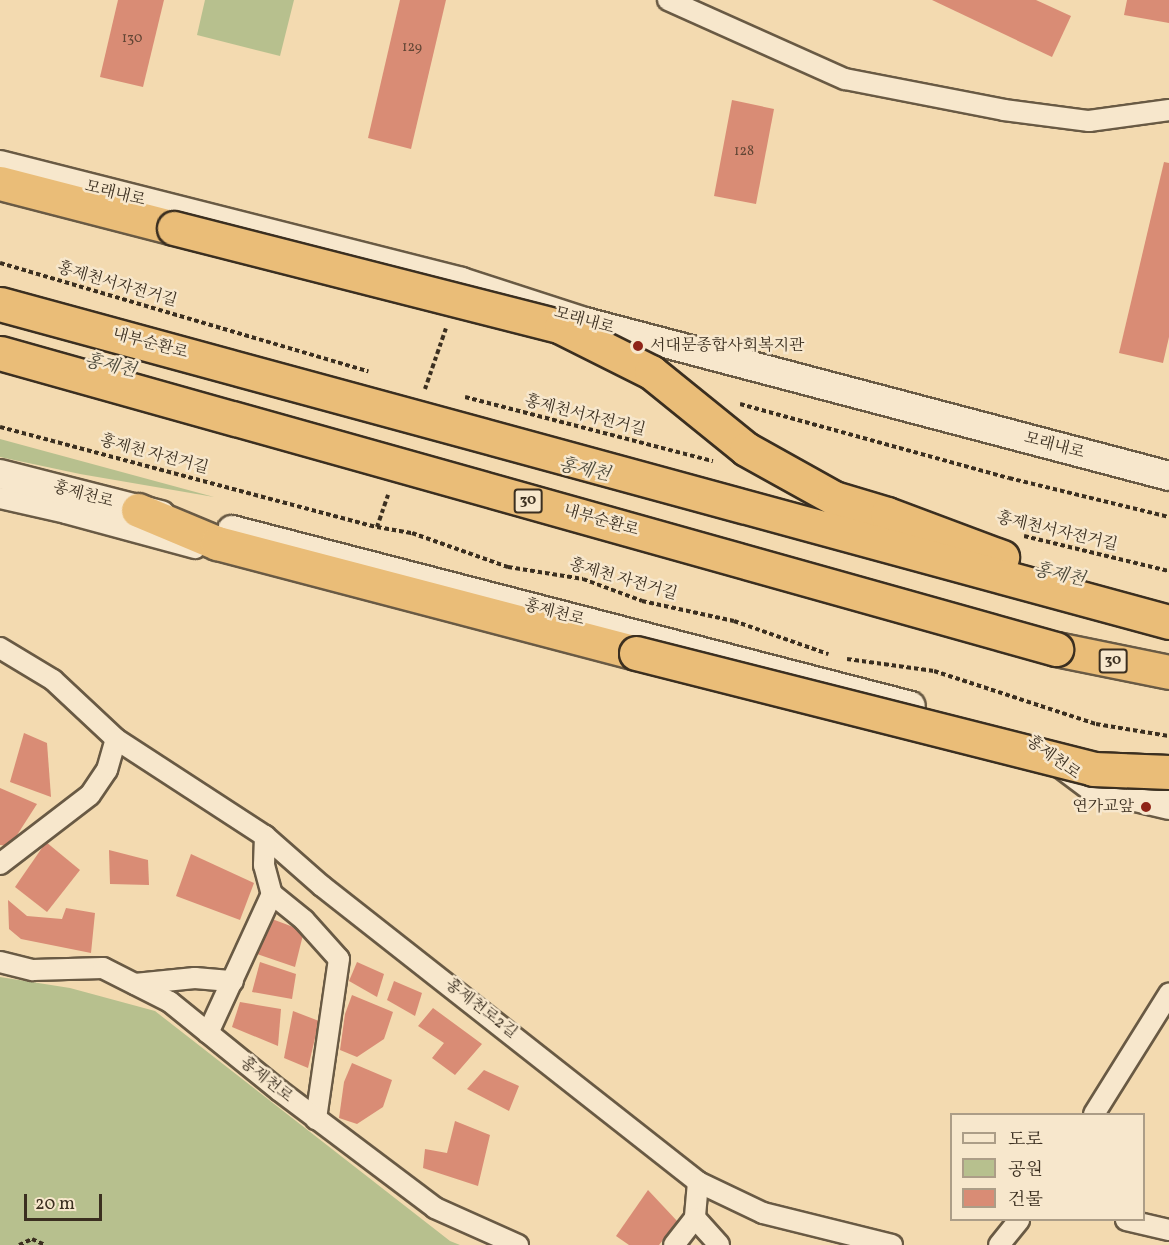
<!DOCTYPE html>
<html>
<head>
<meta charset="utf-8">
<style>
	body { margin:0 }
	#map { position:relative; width:1169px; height:1245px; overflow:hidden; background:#f3dab0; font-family:Vollkorn,"Noto Serif KR",serif }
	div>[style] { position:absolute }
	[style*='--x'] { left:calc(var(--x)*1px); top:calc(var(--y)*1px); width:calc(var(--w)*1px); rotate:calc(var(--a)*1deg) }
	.green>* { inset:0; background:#b7c08e }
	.pier>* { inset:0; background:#f3dab0 }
	.building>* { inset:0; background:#d98c75 }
	.path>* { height:4px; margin-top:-2px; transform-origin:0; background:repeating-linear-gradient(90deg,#3b2f20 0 4.5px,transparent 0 7.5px) }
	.roads { filter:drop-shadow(2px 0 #695a44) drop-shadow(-2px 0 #695a44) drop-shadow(0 2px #695a44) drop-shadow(0 -2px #695a44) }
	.street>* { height:20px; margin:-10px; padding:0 10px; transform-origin:10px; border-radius:10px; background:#f7e7cc }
	.secondary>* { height:28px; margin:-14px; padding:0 14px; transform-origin:14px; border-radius:14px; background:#f7e7cc }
	.highway>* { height:33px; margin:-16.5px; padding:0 16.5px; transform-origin:16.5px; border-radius:16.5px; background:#eabd78 }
	.path-bridge>* { height:4px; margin-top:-2px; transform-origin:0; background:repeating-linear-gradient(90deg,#3b2f20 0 4.5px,transparent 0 7.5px) }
	.bridges { filter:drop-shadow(2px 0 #3b2f20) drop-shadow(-2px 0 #3b2f20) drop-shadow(0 2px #3b2f20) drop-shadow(0 -2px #3b2f20) }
	.highway-bridge>* { height:33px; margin:-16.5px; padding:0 16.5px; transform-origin:16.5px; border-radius:16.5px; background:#eabd78 }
	.dots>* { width:16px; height:16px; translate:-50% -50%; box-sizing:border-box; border:3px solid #f7e7cc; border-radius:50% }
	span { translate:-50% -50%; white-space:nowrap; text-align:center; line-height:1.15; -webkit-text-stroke:5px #f7e7cc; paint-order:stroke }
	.number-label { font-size:14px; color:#624635 }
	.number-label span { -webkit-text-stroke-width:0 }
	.shield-label span { padding:2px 4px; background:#f7e7cc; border:2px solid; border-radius:4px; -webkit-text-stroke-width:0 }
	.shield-label { font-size:15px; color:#3b2f20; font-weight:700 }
	.street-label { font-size:16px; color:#3b2f20 }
	.poi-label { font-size:16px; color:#3b2f20 }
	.left { translate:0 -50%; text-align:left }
	.right { translate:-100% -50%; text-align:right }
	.water-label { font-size:18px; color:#4e4b3c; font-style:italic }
	.legend { position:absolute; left:950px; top:1113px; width:195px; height:108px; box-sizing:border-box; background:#f7e7cc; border:2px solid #ac9d87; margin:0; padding:8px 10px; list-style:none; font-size:18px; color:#3b2f20 }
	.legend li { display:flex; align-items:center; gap:12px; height:30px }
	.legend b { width:30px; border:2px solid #ac9d87 }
	.scale { position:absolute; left:24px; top:1194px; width:78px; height:27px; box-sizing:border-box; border:3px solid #3b2f20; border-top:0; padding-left:8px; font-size:18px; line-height:21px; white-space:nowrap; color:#3b2f20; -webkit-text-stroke:4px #f7e7cc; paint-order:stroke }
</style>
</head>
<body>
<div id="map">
	<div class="green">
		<div style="clip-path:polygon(205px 0,294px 0,280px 56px,197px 35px)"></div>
		<div style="clip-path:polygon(0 439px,214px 497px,80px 474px,0 457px)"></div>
		<div style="clip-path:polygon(0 977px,70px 988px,155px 1011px,450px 1241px,460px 1245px,0 1245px)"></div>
	</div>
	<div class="pier">
		<div style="clip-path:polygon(0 288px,414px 407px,660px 464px,885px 521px,886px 516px,1169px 582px,1169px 675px,391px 472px,100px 405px,0 375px)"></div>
	</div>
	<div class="building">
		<div style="clip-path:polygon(118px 0,164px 0,143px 87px,100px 77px)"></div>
		<div style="clip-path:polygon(400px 0,446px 0,411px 149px,368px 138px)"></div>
		<div style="clip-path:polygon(932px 0,1036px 0,1071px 16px,1052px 57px)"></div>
		<div style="clip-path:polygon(1127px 0,1169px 0,1169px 23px,1124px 15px)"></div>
		<div style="clip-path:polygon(732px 100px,774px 109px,756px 204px,714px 196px)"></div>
		<div style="clip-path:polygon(1164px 162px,1169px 163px,1169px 337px,1163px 363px,1119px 353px)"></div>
		<div style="clip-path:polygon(24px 733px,47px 743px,51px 797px,10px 782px)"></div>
		<div style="clip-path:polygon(0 788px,37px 804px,10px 846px,0 845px)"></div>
		<div style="clip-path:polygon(46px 842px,80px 870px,47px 912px,15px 887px)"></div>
		<div style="clip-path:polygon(109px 850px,148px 860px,149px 885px,110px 884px)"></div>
		<div style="clip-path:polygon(191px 854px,254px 883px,240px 920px,176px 896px)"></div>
		<div style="clip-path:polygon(8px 900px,27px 916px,62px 919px,66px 908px,95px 913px,91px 953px,21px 939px,9px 929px)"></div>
		<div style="clip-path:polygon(272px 919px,304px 931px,295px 967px,257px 954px)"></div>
		<div style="clip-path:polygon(260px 962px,296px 974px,292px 999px,252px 992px)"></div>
		<div style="clip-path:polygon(357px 962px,384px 974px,377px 997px,349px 981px)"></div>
		<div style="clip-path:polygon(394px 981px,422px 993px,415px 1016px,387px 1000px)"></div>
		<div style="clip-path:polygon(352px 995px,393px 1012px,384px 1039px,357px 1057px,340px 1050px,345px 1014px)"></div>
		<div style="clip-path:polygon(240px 1002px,281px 1009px,278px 1046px,232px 1027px)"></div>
		<div style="clip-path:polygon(433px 1008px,482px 1044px,455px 1075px,432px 1058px,444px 1043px,418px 1026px)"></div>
		<div style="clip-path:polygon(293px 1011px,319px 1021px,308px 1068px,284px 1058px)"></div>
		<div style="clip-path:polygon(352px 1063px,392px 1080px,383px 1107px,357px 1124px,339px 1118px,344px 1082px)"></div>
		<div style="clip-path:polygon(484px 1070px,519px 1086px,509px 1111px,467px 1089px)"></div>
		<div style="clip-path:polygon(455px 1121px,490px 1135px,478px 1186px,423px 1168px,425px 1149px,447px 1153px)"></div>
		<div style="clip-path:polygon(648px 1190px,678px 1222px,659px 1245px,629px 1245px,616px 1236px)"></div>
	</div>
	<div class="path">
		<div style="--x:0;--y:263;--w:384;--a:16.4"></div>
		<div style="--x:465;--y:397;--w:256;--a:14.5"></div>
		<div style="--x:740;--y:404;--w:279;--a:15.4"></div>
		<div style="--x:1009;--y:478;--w:165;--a:13.7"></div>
		<div style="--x:0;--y:427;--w:390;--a:14.9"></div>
		<div style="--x:377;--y:527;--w:36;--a:10"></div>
		<div style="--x:412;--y:533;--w:102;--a:19.5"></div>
		<div style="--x:508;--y:567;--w:76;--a:9.1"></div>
		<div style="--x:583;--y:579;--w:63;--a:20.4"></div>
		<div style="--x:642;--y:601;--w:94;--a:12.3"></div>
		<div style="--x:734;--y:621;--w:100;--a:19.3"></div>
		<div style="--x:1024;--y:536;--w:149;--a:13.6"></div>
		<div style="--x:847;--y:659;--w:88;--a:7.9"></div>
		<div style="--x:934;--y:671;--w:170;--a:18.1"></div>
		<div style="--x:1096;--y:724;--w:74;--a:9.3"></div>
		<div style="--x:19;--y:1245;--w:14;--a:-25"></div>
		<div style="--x:32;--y:1239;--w:14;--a:25"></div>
	</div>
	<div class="roads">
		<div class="street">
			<div style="--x:668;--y:0;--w:194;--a:24.1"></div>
			<div style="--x:845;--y:79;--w:162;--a:11"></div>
			<div style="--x:1004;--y:110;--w:86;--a:7.4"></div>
			<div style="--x:1089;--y:121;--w:81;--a:-7.8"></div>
			<div style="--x:0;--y:498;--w:68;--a:12.8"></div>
			<div style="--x:66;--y:513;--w:134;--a:15.2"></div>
			<div style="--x:0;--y:648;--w:62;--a:31.1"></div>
			<div style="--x:53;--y:680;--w:86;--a:43.1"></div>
			<div style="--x:116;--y:739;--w:178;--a:33.1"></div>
			<div style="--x:265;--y:836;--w:76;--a:41.3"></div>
			<div style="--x:322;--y:886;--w:479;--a:38.2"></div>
			<div style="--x:698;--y:1182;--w:72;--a:25.5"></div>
			<div style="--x:763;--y:1213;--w:133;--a:13.9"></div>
			<div style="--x:265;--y:836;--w:29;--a:92"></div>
			<div style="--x:264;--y:865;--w:30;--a:75"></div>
			<div style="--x:272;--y:894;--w:41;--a:39.1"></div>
			<div style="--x:304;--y:920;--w:52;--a:48.1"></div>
			<div style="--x:339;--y:959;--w:162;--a:98.2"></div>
			<div style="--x:0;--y:864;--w:113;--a:-37.5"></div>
			<div style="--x:90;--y:795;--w:30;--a:-56"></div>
			<div style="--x:107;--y:770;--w:32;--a:-74"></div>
			<div style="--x:0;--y:962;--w:34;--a:14"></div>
			<div style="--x:33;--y:970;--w:70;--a:-1.6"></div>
			<div style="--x:103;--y:968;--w:75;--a:26.9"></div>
			<div style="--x:170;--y:1002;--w:141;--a:39"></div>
			<div style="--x:280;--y:1091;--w:194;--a:37"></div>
			<div style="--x:435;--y:1208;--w:91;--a:24"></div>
			<div style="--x:135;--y:984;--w:60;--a:-5.7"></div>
			<div style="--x:195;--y:978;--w:38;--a:5"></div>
			<div style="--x:208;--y:1033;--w:153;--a:-65.3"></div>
			<div style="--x:1094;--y:1114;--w:142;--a:-58"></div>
			<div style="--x:698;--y:1182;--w:36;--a:95"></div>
			<div style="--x:695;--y:1218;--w:36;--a:48"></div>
			<div style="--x:1126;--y:1220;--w:44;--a:13.1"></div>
			<div style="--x:674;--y:1245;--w:34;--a:-52"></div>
			<div style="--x:999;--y:1245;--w:32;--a:-51"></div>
		</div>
		<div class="secondary">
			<div style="--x:0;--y:165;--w:476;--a:14.2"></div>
			<div style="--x:461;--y:282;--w:130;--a:17.9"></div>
			<div style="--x:585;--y:322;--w:604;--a:14.77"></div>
			<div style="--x:0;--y:474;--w:166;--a:14.3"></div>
			<div style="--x:232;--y:530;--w:701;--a:14.53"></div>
			<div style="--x:1061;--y:763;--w:40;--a:37"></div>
			<div style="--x:1093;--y:787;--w:78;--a:13.3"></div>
		</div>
		<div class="highway">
			<div style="--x:0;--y:183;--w:180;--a:14.5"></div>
			<div style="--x:138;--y:510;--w:86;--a:22.7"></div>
			<div style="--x:217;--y:543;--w:433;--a:14.7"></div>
			<div style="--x:1056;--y:649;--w:115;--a:11.5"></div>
		</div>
	</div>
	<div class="path-bridge">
		<div style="--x:425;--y:389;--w:65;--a:-71"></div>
		<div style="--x:377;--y:527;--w:36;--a:-71"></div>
	</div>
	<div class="bridges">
		<div class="highway-bridge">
			<div style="--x:174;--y:228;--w:399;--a:14.3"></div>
			<div style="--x:561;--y:327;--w:101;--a:26.6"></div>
			<div style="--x:651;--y:372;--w:122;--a:39"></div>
			<div style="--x:746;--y:449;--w:101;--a:29.1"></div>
			<div style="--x:834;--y:498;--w:55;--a:16.8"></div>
			<div style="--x:887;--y:514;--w:123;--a:20.5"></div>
			<div style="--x:0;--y:304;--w:1211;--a:15.22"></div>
			<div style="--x:0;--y:353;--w:1097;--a:15.66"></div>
			<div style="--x:636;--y:653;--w:471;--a:14.2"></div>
			<div style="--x:1093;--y:769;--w:76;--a:2.3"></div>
		</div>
	</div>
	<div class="dots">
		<div style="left:638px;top:346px;background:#8f2418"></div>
		<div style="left:1146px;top:807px;background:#8f2418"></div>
	</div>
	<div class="number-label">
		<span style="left:132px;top:39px">130</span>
		<span style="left:412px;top:48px">129</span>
		<span style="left:744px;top:152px">128</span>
	</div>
	<div class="shield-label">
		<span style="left:528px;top:501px">30</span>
		<span style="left:1113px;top:661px">30</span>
	</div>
	<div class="street-label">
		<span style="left:115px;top:194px;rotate:14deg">모래내로</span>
		<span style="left:117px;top:285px;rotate:16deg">홍제천서자전거길</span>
		<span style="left:584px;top:321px;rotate:16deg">모래내로</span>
		<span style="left:150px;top:344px;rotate:15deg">내부순환로</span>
		<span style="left:585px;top:416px;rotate:14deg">홍제천서자전거길</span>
		<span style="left:1054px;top:446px;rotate:15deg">모래내로</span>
		<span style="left:154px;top:455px;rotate:15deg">홍제천 자전거길</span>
		<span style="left:83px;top:495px;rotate:15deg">홍제천로</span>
		<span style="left:601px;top:521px;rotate:16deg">내부순환로</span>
		<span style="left:1057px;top:532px;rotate:13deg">홍제천서자전거길</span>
		<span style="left:623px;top:580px;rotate:16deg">홍제천 자전거길</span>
		<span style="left:554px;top:613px;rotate:15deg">홍제천로</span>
		<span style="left:1053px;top:758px;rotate:36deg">홍제천로</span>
		<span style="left:481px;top:1009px;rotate:38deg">홍제천로2길</span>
		<span style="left:266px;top:1080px;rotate:39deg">홍제천로</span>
	</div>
	<div class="poi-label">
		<span class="left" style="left:650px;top:346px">서대문종합사회복지관</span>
		<span class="right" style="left:1134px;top:807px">연가교앞</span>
	</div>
	<div class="water-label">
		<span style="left:110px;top:367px;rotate:12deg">홍제천</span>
		<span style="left:584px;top:471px;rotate:12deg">홍제천</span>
		<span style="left:1059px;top:576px;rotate:12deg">홍제천</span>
	</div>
	<ul class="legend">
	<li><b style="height:8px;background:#f7e7cc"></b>도로</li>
	<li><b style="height:16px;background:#b7c08e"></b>공원</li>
	<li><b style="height:16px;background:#d98c75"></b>건물</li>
	</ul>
	<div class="scale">20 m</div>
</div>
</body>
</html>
